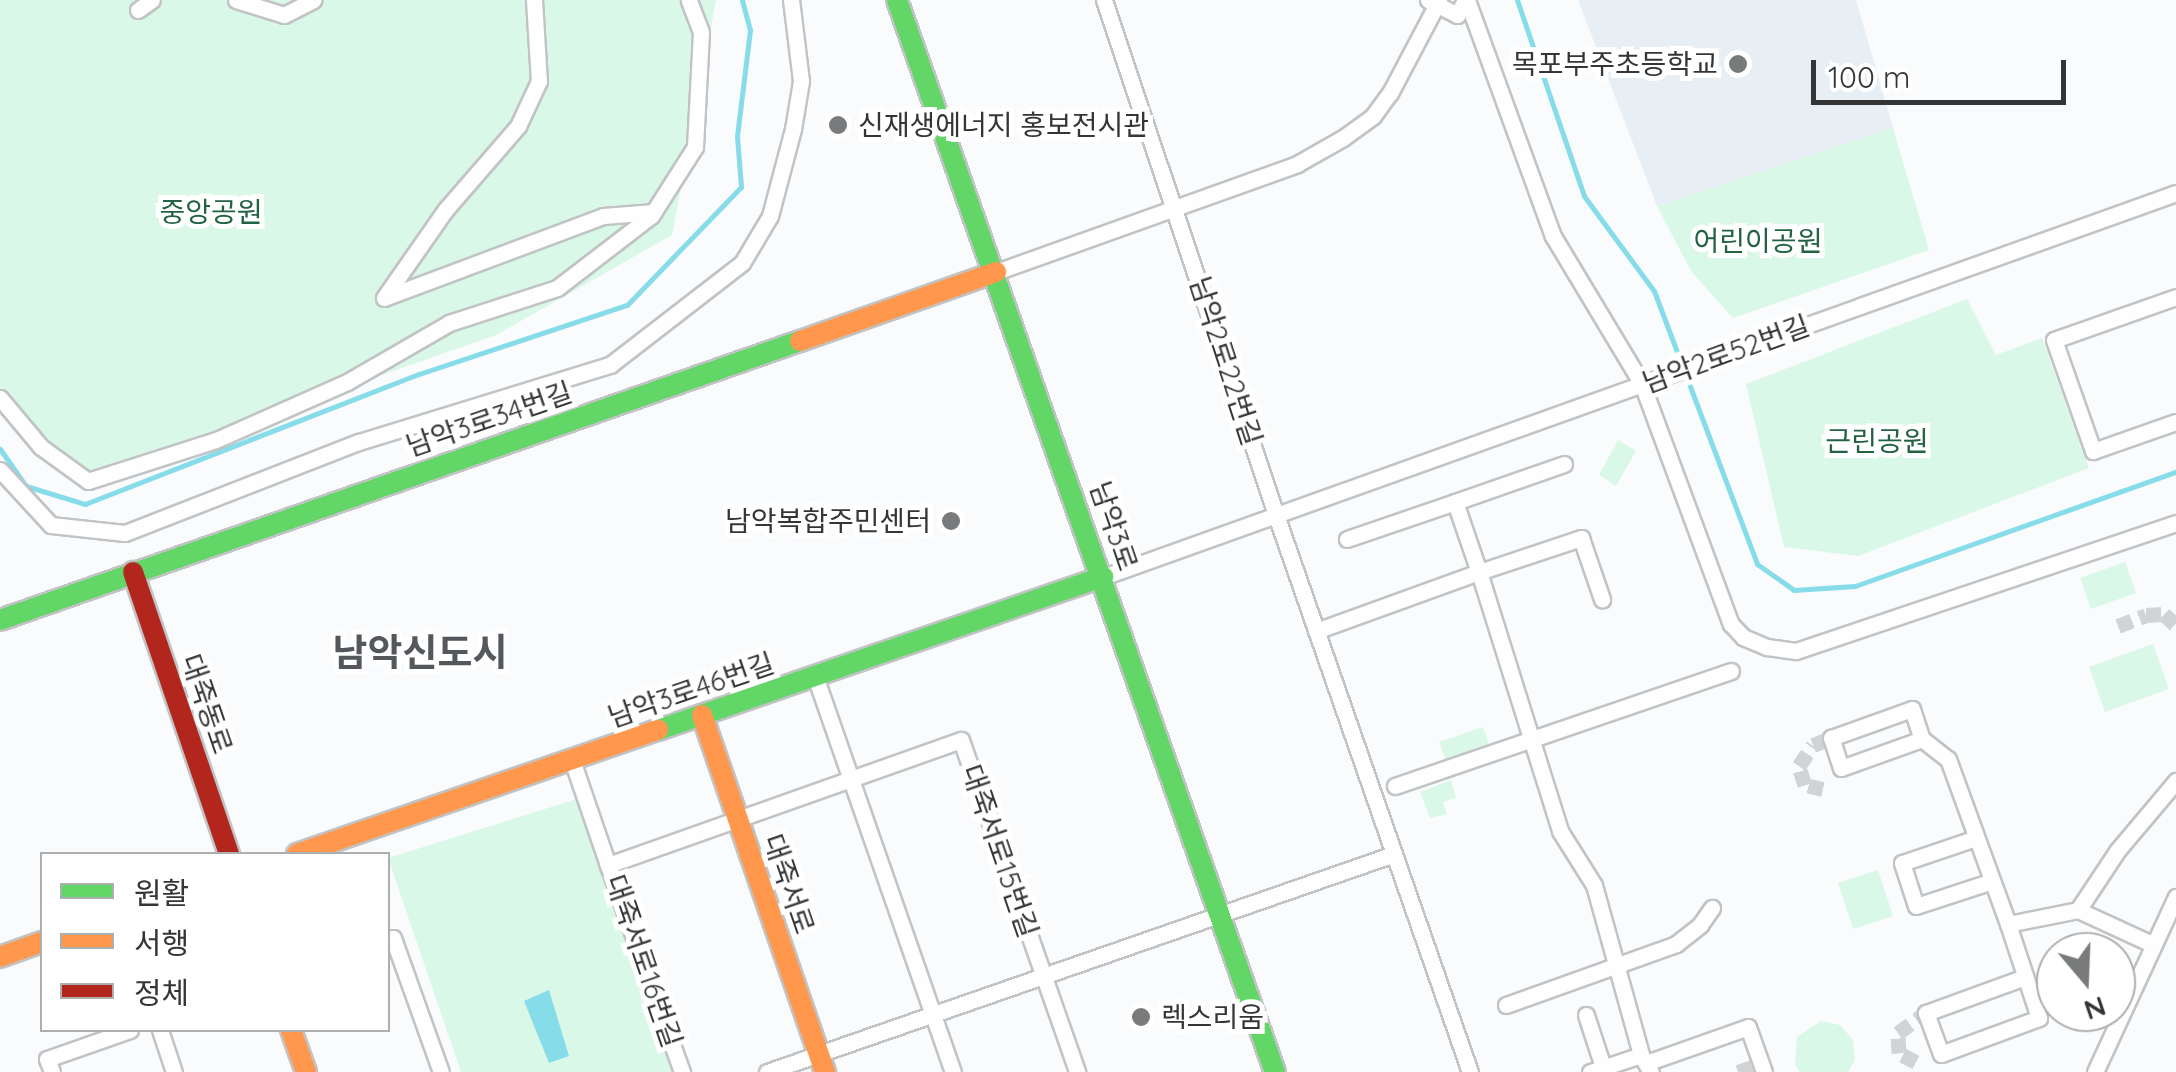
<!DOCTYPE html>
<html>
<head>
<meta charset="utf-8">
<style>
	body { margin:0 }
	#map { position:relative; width:2176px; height:1072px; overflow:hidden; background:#f9fbfd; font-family:Quicksand,"Noto Sans KR",sans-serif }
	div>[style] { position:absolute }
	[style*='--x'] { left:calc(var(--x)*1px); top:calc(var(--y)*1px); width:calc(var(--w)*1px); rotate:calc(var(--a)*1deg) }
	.built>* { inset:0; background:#e7eef4 }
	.green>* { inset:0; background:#daf8e7 }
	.water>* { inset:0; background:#87dce9 }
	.stream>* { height:5px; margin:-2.5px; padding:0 2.5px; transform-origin:2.5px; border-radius:2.5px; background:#87dce9 }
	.street-tunnel>* { height:15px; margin-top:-7.5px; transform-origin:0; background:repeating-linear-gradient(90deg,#d1d3d5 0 15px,transparent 0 23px) }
	.roads { filter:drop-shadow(2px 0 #c1c3c4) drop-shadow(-2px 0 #c1c3c4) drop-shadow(0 2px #c1c3c4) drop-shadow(0 -2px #c1c3c4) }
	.street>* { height:15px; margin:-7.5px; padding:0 7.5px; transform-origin:7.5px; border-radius:7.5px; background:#fefeff }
	.fast>* { height:20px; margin:-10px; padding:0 10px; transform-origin:10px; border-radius:10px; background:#63d668 }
	.slow>* { height:20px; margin:-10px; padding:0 10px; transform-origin:10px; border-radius:10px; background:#ff974d }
	.jam>* { height:20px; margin:-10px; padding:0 10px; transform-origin:10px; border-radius:10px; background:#b3261e }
	.dots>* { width:28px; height:28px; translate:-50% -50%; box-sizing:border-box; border:5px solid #fff; border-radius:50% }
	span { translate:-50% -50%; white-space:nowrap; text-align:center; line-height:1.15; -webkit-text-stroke:10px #fff; paint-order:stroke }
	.poi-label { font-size:28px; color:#333537 }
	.right { translate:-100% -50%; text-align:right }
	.left { translate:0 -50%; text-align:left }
	.park-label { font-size:28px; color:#236242 }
	.street-label { font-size:28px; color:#333537 }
	.district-label { font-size:38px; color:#54585c; font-weight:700 }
	.legend { position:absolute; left:40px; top:852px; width:350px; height:180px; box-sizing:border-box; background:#fff; border:2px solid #adaeaf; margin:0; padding:12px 18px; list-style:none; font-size:30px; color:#333537 }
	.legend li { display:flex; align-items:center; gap:20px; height:50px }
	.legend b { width:50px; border:2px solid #adaeaf }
	.north { position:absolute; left:2036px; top:932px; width:100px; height:100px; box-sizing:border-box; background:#fff; border:2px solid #adaeaf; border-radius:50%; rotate:161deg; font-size:28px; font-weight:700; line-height:40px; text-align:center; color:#333537 }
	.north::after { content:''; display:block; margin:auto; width:35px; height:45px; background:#787a7c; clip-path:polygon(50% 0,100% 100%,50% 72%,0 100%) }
	.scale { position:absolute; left:1811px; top:60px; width:255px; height:45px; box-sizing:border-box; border:5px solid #333537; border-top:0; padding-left:12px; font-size:30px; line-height:35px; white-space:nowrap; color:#333537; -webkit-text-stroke:8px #fff; paint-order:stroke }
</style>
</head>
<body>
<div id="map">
	<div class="built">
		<div style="clip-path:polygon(1578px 0,1856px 0,1893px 128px,1657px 206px)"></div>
	</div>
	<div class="green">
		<div style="clip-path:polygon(0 0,716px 0,672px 235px,496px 335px,91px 477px,0 402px)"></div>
		<div style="clip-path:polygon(1893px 128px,1929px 250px,1733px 318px,1691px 271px,1657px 206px)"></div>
		<div style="clip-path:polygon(1967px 299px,1996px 355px,2042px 338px,2089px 468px,1858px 556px,1784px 547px,1746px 384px)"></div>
		<div style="clip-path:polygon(1618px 440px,1636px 451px,1616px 486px,1599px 475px)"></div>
		<div style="clip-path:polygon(2125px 562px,2136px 593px,2091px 609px,2080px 578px)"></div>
		<div style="clip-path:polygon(2153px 644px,2169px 689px,2105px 712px,2089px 667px)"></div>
		<div style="clip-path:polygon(1483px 727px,1492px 753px,1449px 768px,1439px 742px)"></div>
		<div style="clip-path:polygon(1451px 780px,1456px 798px,1443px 802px,1447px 814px,1430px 818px,1420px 792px)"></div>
		<div style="clip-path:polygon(580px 798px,672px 1072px,461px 1072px,388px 858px)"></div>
		<div style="clip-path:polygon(1878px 870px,1893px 916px,1853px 929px,1838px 883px)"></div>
		<div style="clip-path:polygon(1821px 1021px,1840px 1025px,1853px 1040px,1855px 1060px,1848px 1072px,1800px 1072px,1795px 1065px,1797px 1037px)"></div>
	</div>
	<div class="water">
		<div style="clip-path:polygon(549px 990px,569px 1056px,549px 1063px,524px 1001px)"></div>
	</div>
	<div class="stream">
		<div style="--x:1517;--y:0;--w:207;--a:71.1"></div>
		<div style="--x:1584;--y:196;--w:118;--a:53.6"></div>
		<div style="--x:1654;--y:291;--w:292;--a:69.3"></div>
		<div style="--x:1757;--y:564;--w:45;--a:35.1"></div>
		<div style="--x:1794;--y:590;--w:61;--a:-3.8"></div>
		<div style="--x:1855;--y:586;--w:341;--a:-19.6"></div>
		<div style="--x:0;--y:449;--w:45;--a:54.9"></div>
		<div style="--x:26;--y:486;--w:62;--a:17"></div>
		<div style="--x:85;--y:504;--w:358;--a:-21.3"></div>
		<div style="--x:419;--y:374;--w:219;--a:-18.4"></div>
		<div style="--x:627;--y:305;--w:164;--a:-46"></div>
		<div style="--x:741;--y:187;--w:51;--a:-94.5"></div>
		<div style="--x:737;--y:136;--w:107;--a:-83"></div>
		<div style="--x:750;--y:30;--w:31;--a:-105"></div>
	</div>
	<div class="street-tunnel">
		<div style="--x:2118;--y:626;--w:30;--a:-21"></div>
		<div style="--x:2146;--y:615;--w:18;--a:-3"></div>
		<div style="--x:2164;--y:614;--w:16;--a:43"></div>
		<div style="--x:1823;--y:789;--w:18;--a:-167"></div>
		<div style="--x:1805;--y:785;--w:20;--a:-108"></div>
		<div style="--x:1799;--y:766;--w:25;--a:-56"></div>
		<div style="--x:1813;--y:745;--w:19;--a:-21"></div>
		<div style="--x:1916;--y:1062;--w:19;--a:-152"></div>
		<div style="--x:1899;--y:1053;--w:20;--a:-93"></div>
		<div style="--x:1898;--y:1033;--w:34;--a:-36"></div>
		<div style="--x:1738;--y:1072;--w:24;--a:-19"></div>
	</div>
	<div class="roads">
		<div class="street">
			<div style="--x:236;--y:0;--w:50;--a:17.4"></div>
			<div style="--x:284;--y:15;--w:33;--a:-27"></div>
			<div style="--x:534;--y:0;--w:81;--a:86.5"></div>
			<div style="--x:539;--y:81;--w:50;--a:115"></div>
			<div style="--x:518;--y:126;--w:110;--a:130.9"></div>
			<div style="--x:446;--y:209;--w:108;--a:124.9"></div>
			<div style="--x:384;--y:298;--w:234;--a:-20.5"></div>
			<div style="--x:603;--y:216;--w:51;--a:-4.5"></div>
			<div style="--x:1104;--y:0;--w:543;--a:71.53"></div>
			<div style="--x:1276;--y:515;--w:590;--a:70.8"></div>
			<div style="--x:1428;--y:0;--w:33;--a:27"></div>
			<div style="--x:1457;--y:15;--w:17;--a:-62"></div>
			<div style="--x:1467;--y:0;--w:251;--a:70"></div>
			<div style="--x:1553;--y:236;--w:173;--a:59"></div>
			<div style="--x:1642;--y:384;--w:256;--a:69.7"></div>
			<div style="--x:1731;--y:624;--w:18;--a:47"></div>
			<div style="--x:1743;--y:637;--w:26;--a:23"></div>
			<div style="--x:1767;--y:647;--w:29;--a:8"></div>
			<div style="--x:1796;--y:651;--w:401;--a:-18.6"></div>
			<div style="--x:138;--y:10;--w:17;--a:-36"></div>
			<div style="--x:996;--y:272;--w:320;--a:-19.7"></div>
			<div style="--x:1297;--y:164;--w:53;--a:-29.5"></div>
			<div style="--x:1343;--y:138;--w:37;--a:-36"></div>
			<div style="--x:1373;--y:116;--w:29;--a:-54"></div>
			<div style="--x:1390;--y:93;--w:105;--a:-62.2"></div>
			<div style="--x:2176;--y:297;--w:129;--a:160.6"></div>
			<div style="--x:2054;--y:340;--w:118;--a:70.6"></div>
			<div style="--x:2093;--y:451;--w:88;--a:-19.3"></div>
			<div style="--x:0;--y:398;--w:64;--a:50.1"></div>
			<div style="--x:41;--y:447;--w:58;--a:35.9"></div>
			<div style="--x:88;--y:481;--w:134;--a:-17.8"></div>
			<div style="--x:216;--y:440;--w:143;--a:-23.9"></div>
			<div style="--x:347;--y:382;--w:118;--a:-30"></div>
			<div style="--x:449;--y:323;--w:114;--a:-18"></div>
			<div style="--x:557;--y:288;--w:118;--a:-37.5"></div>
			<div style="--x:651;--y:216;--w:82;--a:-57.5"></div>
			<div style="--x:695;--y:147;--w:115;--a:-87"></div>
			<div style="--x:701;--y:32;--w:34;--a:-111"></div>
			<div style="--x:1564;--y:464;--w:115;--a:160.8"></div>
			<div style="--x:1455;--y:502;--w:74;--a:71.1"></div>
			<div style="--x:1479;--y:572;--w:108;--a:-18.4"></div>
			<div style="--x:1581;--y:538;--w:65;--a:71"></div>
			<div style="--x:0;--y:470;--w:75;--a:47.2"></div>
			<div style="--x:51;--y:525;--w:74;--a:6.2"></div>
			<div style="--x:125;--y:533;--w:251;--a:-21.3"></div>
			<div style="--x:359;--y:442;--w:263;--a:-17.1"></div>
			<div style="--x:610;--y:365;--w:167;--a:-37.7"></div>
			<div style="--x:742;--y:263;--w:55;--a:-59.2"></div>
			<div style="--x:770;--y:216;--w:90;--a:-75.2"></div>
			<div style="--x:793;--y:129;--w:49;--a:-80.5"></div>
			<div style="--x:801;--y:81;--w:82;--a:-97"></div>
			<div style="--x:1347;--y:539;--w:114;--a:-18.9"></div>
			<div style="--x:1103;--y:577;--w:1140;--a:-19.69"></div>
			<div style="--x:1316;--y:631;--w:173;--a:-19.9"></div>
			<div style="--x:1479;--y:572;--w:271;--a:72.6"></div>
			<div style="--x:1560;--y:831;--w:64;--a:57.8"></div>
			<div style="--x:1594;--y:885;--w:176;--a:74.5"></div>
			<div style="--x:1641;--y:1055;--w:20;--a:60"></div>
			<div style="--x:815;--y:676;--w:419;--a:70.8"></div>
			<div style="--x:1922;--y:739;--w:86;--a:160.3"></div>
			<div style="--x:1841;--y:768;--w:32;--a:-108"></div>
			<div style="--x:1831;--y:738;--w:86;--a:-19.7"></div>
			<div style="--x:1912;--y:709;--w:32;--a:72"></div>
			<div style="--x:1922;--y:739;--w:33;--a:38"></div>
			<div style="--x:1948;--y:759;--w:176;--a:70"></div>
			<div style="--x:2008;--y:924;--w:71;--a:-11.3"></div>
			<div style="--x:2078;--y:910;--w:81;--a:24.7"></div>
			<div style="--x:572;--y:760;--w:111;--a:71.1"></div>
			<div style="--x:1395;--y:786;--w:355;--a:-18.9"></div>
			<div style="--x:1976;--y:838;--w:78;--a:161.3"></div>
			<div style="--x:1902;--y:863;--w:45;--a:72"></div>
			<div style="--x:1916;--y:906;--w:80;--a:-18.2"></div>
			<div style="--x:2078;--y:910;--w:71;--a:-56.5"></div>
			<div style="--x:2117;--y:851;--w:92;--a:-49.9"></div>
			<div style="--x:2008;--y:924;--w:99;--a:71.7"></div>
			<div style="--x:2039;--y:1018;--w:104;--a:159.8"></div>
			<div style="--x:1941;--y:1054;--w:44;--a:-110.1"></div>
			<div style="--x:1926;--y:1013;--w:105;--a:-20"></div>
			<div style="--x:388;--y:939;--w:5;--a:-11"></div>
			<div style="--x:393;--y:938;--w:142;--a:70.3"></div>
			<div style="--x:1506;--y:1005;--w:181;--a:-19.7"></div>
			<div style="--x:1676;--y:944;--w:31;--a:-38"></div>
			<div style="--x:1700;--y:925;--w:21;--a:-55"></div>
			<div style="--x:1586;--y:1015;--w:55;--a:71.9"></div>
			<div style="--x:160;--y:1030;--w:44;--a:71.6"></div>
			<div style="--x:1646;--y:1063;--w:108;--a:-19.4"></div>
			<div style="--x:1748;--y:1027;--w:48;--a:70.4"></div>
			<div style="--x:52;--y:1072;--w:14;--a:-111"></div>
			<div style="--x:47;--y:1059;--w:88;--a:-19.3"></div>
			<div style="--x:682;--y:1072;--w:220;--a:-109.7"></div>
			<div style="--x:608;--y:865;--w:374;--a:-19.5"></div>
			<div style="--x:961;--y:740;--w:352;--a:70.7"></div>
			<div style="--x:767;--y:1072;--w:664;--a:-19.17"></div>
			<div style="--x:1590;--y:1072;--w:54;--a:-18.4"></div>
			<div style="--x:2095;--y:1072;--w:193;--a:-65.2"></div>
		</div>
		<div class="fast">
			<div style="--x:897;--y:0;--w:1137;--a:70.58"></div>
			<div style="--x:0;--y:620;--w:847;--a:-19.23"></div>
			<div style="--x:658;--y:730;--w:471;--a:-19"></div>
		</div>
		<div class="slow">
			<div style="--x:800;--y:341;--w:208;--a:-19.4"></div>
			<div style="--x:702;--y:715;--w:378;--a:71"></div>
			<div style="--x:297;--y:854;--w:382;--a:-19"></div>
			<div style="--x:0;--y:957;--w:45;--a:-19.7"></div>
			<div style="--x:291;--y:1030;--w:45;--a:70.3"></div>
		</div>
		<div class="jam">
			<div style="--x:133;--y:572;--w:298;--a:71.2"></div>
		</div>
	</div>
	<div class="dots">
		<div style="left:1738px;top:64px;background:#787a7c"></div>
		<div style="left:838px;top:125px;background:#787a7c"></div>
		<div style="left:951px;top:521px;background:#787a7c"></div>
		<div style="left:1141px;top:1017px;background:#787a7c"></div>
	</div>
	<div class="poi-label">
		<span class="right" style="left:1718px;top:64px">목포부주초등학교</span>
		<span class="left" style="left:858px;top:125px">신재생에너지 홍보전시관</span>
		<span class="right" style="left:931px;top:521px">남악복합주민센터</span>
		<span class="left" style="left:1161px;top:1017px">렉스리움</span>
	</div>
	<div class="park-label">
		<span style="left:211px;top:212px">중앙공원</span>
		<span style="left:1758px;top:241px">어린이공원</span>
		<span style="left:1877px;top:441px">근린공원</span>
	</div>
	<div class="street-label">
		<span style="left:1726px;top:354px;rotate:-20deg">남악2로52번길</span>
		<span style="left:1226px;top:361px;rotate:72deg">남악2로22번길</span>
		<span style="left:489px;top:419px;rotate:-19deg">남악3로34번길</span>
		<span style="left:1114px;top:526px;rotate:71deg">남악3로</span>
		<span style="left:691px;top:690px;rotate:-19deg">남악3로46번길</span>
		<span style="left:207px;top:704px;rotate:71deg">대죽동로</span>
		<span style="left:1000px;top:851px;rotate:71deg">대죽서로15번길</span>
		<span style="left:789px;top:884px;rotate:71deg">대죽서로</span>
		<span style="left:644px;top:961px;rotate:71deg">대죽서로16번길</span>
	</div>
	<div class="district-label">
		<span style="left:420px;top:653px">남악신도시</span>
	</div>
	<ul class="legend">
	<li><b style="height:12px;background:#63d668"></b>원활</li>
	<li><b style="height:12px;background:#ff974d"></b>서행</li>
	<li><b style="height:12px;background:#b3261e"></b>정체</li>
	</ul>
	<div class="north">N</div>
	<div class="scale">100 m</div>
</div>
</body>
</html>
